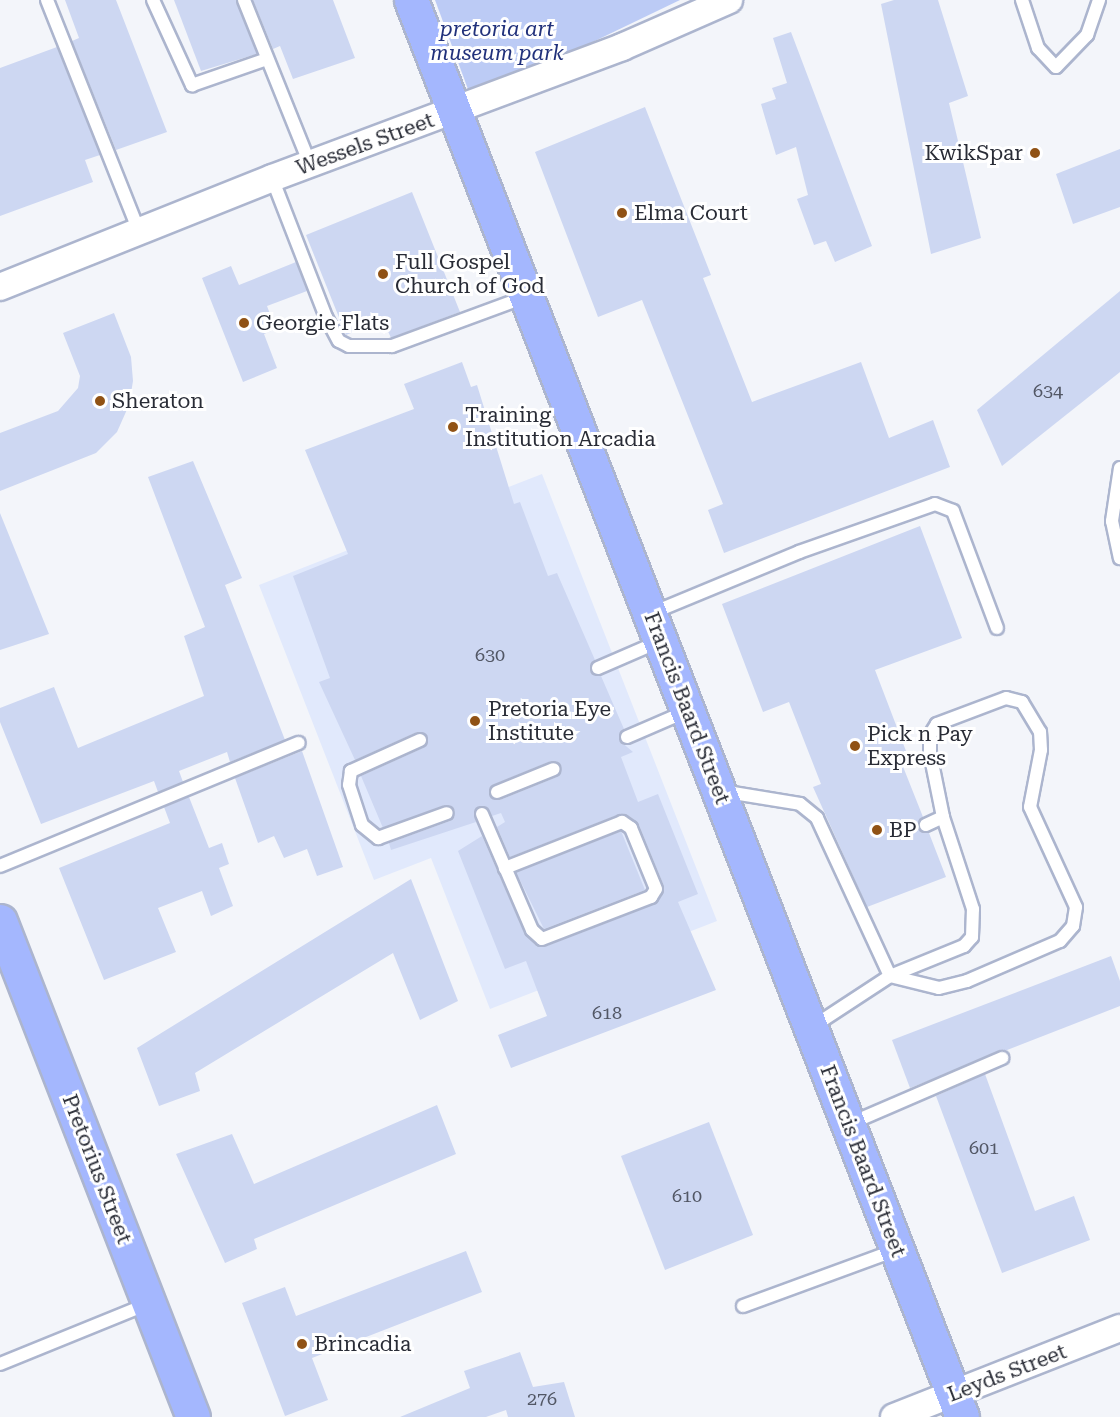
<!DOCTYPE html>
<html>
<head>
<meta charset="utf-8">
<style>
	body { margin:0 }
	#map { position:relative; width:1120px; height:1417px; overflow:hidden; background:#f3f5fa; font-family:"Roboto Serif",serif }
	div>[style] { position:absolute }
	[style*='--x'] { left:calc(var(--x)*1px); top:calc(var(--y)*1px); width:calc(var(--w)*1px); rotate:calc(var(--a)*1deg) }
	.built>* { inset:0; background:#e1e9fc }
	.green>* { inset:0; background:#bccbf5 }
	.building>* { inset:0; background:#cdd7f2 }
	.roads { filter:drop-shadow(2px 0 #acb5ce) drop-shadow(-2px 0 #acb5ce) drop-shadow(0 2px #acb5ce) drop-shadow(0 -2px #acb5ce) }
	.service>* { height:12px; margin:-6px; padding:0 6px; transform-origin:6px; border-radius:6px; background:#fff }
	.minor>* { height:26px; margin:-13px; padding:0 13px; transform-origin:13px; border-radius:13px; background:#fff }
	.primary>* { height:33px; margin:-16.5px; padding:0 16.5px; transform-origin:16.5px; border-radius:16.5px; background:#a4b7fe }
	.dots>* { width:16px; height:16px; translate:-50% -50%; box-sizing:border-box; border:3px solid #fff; border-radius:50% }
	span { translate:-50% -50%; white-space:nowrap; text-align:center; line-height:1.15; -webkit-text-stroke:6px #fff; paint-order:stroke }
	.number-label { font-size:18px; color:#525765 }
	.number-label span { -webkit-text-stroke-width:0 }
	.park-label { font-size:21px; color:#21317b; font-style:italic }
	.street-label { font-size:21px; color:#292c36 }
	.poi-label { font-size:21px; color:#292c36 }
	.right { translate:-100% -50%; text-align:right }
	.left { translate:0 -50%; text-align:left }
</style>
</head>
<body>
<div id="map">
	<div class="built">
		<div style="clip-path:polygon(542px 474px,717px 921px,490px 1009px,431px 858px,374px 880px,259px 585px)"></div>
	</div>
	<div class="green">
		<div style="clip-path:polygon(435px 0,680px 0,472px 100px)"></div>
	</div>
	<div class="building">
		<div style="clip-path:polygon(65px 0,116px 0,167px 132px,116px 150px,72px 41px,79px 38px)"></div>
		<div style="clip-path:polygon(174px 0,236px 0,257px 54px,201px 71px)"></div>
		<div style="clip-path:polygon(253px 0,333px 0,355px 58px,293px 79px,280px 46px,273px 49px)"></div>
		<div style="clip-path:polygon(894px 0,938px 0,968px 96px,949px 103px,981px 238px,931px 254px,881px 4px)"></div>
		<div style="clip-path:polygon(791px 32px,872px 246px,835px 262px,826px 241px,814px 245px,797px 199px,808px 195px,796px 147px,776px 155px,761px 104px,776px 99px,772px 88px,787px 83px,773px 38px)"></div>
		<div style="clip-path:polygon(57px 47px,100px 155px,85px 160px,93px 182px,0 216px,0 68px)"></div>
		<div style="clip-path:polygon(645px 107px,711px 275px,703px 278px,752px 402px,861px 362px,889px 438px,933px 420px,950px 467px,724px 553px,708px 510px,723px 504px,642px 300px,598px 317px,535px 152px)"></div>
		<div style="clip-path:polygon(1120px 149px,1120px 207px,1073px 224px,1056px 174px)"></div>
		<div style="clip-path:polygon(412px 192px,460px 312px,391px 338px,383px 320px,346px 335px,306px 235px)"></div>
		<div style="clip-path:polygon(296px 262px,307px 291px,267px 306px,270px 314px,265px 316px,271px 331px,264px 334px,277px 368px,243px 382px,202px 278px,231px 266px,239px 285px)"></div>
		<div style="clip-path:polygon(1120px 291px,1120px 372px,1002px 466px,977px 410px)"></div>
		<div style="clip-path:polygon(114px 313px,131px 357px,133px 381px,129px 405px,117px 432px,96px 453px,0 491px,0 433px,58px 411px,78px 388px,80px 376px,63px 333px)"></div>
		<div style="clip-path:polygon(evenodd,462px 362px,471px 387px,477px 385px,514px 504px,520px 502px,548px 576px,557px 573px,595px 660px,590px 671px,601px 676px,624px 729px,620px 741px,633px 752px,621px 757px,638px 802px,658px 794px,698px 894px,678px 902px,716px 990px,511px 1068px,498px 1035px,547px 1016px,526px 961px,505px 969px,458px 851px,482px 836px,525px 934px,544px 947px,658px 901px,664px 886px,639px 825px,620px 814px,510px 857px,497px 827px,505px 822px,501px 813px,492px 816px,482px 806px,474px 812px,476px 822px,391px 850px,389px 843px,450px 821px,455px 811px,445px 805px,383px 828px,361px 776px,423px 748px,428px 737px,417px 732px,355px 760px,319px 682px,330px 678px,293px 576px,348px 554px,305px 450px,414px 409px,404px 384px,462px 362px,551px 761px,561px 765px,557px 777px,500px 800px,490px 796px,493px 785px,551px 761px)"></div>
		<div style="clip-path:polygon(193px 461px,242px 578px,225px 585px,285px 740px,230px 762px,227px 752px,179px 771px,183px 782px,158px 792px,154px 781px,41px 824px,0 722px,0 708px,54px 687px,78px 748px,204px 696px,184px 636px,205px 627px,148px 477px)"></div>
		<div style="clip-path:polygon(0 513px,49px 634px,0 650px)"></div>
		<div style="clip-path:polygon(920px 526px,962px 638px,875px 670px,906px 751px,898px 754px,923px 817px,918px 828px,929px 833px,946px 877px,867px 907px,813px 787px,821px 784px,789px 702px,763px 712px,722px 604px)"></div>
		<div style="clip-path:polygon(302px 751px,343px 867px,317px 876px,307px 849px,284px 858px,274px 836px,258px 843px,235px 778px)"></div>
		<div style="clip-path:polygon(189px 797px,209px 848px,222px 843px,229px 864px,219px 868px,233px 906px,211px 916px,202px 891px,158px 908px,176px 952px,104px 980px,59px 868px,170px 823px,164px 807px)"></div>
		<div style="clip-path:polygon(621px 831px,645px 890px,544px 929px,516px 872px)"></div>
		<div style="clip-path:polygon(411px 879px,458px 1001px,420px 1020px,393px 953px,195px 1073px,200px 1091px,159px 1106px,137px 1048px)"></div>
		<div style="clip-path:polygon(1111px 956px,1120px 981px,1120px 1006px,910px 1088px,892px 1040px)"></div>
		<div style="clip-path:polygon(985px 1074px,1035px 1211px,1074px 1196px,1090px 1240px,1002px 1273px,936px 1096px)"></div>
		<div style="clip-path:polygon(437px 1105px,456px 1154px,254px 1239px,257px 1249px,225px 1263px,176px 1154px,232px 1134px,254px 1184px)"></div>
		<div style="clip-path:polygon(709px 1122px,753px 1235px,665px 1270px,621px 1156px)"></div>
		<div style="clip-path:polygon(466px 1251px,482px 1292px,312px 1358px,328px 1400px,285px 1416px,242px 1303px,285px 1287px,296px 1316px)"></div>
		<div style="clip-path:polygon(520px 1352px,533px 1387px,564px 1382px,575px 1417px,508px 1417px,506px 1410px,486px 1417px,400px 1417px,470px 1388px,464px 1371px)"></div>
	</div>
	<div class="roads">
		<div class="service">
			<div style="--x:47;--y:0;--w:249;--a:68.3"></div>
			<div style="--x:153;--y:0;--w:94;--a:65.4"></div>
			<div style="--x:192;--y:85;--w:79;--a:-19.1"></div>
			<div style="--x:244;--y:0;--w:177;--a:68.1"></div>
			<div style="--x:1022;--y:0;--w:51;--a:71.6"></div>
			<div style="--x:1038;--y:48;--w:26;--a:47"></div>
			<div style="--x:1056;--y:67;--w:45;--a:-45.9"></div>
			<div style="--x:1087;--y:35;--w:37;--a:-71"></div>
			<div style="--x:272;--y:178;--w:149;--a:68.8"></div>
			<div style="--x:326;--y:317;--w:27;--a:62"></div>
			<div style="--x:339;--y:341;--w:11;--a:27"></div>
			<div style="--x:349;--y:346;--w:43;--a:0"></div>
			<div style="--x:392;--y:346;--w:142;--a:-20.2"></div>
			<div style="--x:1120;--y:468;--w:54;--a:98.6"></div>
			<div style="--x:1112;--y:521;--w:38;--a:78"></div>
			<div style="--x:652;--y:613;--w:159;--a:-22.5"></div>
			<div style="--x:799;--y:552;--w:144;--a:-19.4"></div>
			<div style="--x:935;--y:504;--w:19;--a:21"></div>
			<div style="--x:953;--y:511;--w:125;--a:69.4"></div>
			<div style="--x:598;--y:668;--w:68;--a:-23.5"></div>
			<div style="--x:627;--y:737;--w:65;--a:-23.4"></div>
			<div style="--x:420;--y:740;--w:76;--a:155.8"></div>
			<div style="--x:351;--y:771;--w:14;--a:98"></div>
			<div style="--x:349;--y:785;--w:42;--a:72"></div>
			<div style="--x:362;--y:825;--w:21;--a:39"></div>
			<div style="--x:378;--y:838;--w:73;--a:-19.9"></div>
			<div style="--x:721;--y:791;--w:80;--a:9.3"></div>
			<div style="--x:800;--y:804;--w:22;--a:39"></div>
			<div style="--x:817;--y:818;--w:174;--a:65.2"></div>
			<div style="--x:890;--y:976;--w:93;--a:146.8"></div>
			<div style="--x:497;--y:792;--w:61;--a:-22"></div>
			<div style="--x:482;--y:814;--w:126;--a:66.7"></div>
			<div style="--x:532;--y:930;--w:13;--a:42"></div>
			<div style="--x:542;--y:939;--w:117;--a:-21.1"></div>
			<div style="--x:651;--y:897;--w:9;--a:-58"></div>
			<div style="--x:656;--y:889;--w:66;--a:-112.3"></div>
			<div style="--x:631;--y:828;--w:11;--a:-146"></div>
			<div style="--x:622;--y:822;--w:126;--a:158.5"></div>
			<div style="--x:0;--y:866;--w:323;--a:-22.4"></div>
			<div style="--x:890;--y:976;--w:50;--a:13.8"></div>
			<div style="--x:939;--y:988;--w:29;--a:-14"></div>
			<div style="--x:967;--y:981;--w:101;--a:-23.3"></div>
			<div style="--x:1060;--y:941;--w:20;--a:-49"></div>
			<div style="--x:1073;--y:926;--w:19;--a:-81"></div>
			<div style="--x:1076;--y:907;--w:110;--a:-114.7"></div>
			<div style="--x:1030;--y:807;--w:58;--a:-79.1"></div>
			<div style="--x:1041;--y:750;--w:18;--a:-93"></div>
			<div style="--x:1040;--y:732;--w:35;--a:-121"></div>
			<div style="--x:1022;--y:702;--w:16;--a:-166"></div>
			<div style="--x:1006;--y:698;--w:74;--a:159.4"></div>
			<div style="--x:937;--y:724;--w:13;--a:122"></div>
			<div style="--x:930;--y:735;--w:18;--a:90"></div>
			<div style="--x:930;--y:753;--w:65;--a:78.5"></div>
			<div style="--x:943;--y:817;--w:19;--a:155"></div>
			<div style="--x:890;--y:976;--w:80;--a:-22.1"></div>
			<div style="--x:964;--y:946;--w:12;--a:-48"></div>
			<div style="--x:972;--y:937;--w:28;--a:-88"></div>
			<div style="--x:973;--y:909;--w:97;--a:-108.1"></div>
			<div style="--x:849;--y:1124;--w:167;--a:-23.3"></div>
			<div style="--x:743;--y:1306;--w:163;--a:-20.1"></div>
			<div style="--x:0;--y:1364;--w:160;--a:-22.1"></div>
		</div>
		<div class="minor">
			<div style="--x:0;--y:287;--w:293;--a:-21.8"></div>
			<div style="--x:272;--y:178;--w:374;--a:-20.5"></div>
			<div style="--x:622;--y:47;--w:117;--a:-23.7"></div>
			<div style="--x:894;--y:1417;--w:243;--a:-21.5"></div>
		</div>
		<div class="primary">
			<div style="--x:411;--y:0;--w:1520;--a:68.75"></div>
			<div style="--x:0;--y:921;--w:532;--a:68.74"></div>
		</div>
	</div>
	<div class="dots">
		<div style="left:1035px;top:153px;background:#905215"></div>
		<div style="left:622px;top:213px;background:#905215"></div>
		<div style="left:383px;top:274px;background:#905215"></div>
		<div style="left:244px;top:323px;background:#905215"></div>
		<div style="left:100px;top:401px;background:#905215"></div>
		<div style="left:453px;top:427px;background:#905215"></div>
		<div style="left:475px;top:721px;background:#905215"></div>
		<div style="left:855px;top:746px;background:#905215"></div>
		<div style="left:877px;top:830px;background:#905215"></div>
		<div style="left:302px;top:1344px;background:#905215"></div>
	</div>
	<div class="number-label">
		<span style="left:1048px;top:391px">634</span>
		<span style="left:490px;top:655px">630</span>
		<span style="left:607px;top:1013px">618</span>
		<span style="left:984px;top:1148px">601</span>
		<span style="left:687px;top:1196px">610</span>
		<span style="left:542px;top:1399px">276</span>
	</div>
	<div class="park-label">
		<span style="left:497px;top:41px">pretoria art<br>museum park</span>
	</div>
	<div class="street-label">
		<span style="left:365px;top:144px;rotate:-20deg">Wessels Street</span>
		<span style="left:687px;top:708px;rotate:69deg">Francis Baard Street</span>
		<span style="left:863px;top:1161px;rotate:69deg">Francis Baard Street</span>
		<span style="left:97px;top:1169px;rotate:69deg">Pretorius Street</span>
		<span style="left:1007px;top:1373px;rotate:-21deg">Leyds Street</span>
	</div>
	<div class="poi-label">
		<span class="right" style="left:1023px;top:153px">KwikSpar</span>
		<span class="left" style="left:634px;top:213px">Elma Court</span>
		<span class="left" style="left:395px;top:274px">Full Gospel<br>Church of God</span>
		<span class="left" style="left:256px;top:323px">Georgie Flats</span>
		<span class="left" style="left:112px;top:401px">Sheraton</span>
		<span class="left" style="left:465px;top:427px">Training<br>Institution Arcadia</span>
		<span class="left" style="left:488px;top:721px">Pretoria Eye<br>Institute</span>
		<span class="left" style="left:867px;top:746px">Pick n Pay<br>Express</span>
		<span class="left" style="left:889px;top:830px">BP</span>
		<span class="left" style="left:314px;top:1344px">Brincadia</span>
	</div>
</div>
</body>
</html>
